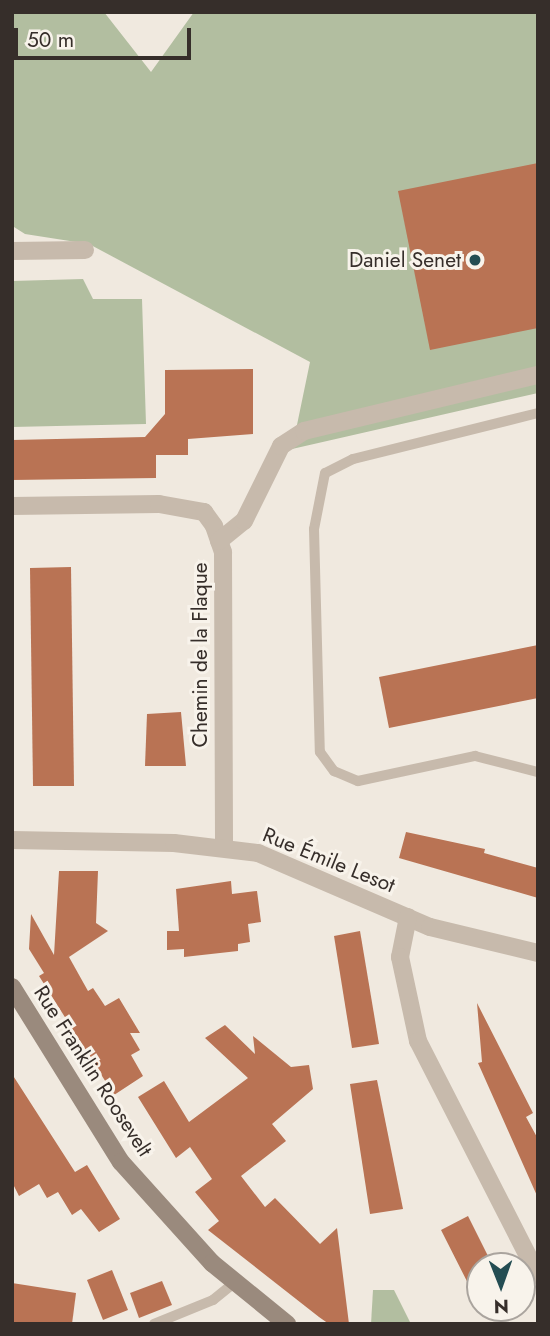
<!DOCTYPE html>
<html>
<head>
<meta charset="utf-8">
<style>
	body { margin:0 }
	#map { position:relative; width:550px; height:1336px; overflow:hidden; background:#f0e9df; font-family:Jost,sans-serif }
	div>[style] { position:absolute }
	[style*='--x'] { left:calc(var(--x)*1px); top:calc(var(--y)*1px); width:calc(var(--w)*1px); rotate:calc(var(--a)*1deg) }
	.green>* { inset:0; background:#b2bea0 }
	.building>* { inset:0; background:#b97354 }
	.service>* { height:10px; margin:-5px; padding:0 5px; transform-origin:5px; border-radius:5px; background:#c7baac }
	.minor>* { height:18px; margin:-9px; padding:0 9px; transform-origin:9px; border-radius:9px; background:#c7baac }
	.secondary>* { height:18px; margin:-9px; padding:0 9px; transform-origin:9px; border-radius:9px; background:#9a8a7d }
	.dots>* { width:19px; height:19px; translate:-50% -50%; box-sizing:border-box; border:4px solid #f8f3eb; border-radius:50% }
	span { translate:-50% -50%; white-space:nowrap; text-align:center; line-height:1.15; -webkit-text-stroke:6px #f8f3eb; paint-order:stroke }
	.poi-label { font-size:21px; color:#362e2a }
	.right { translate:-100% -50%; text-align:right }
	.street-label { font-size:21px; color:#362e2a }
	.frame { position:absolute; inset:0; border:14px solid #362e2a; pointer-events:none }
	.north { position:absolute; left:466px; top:1252px; width:70px; height:70px; box-sizing:border-box; background:#f8f3eb; border:2px solid #aaa49e; border-radius:50%; rotate:179deg; font-size:19px; font-weight:700; line-height:28px; text-align:center; color:#362e2a }
	.north::after { content:''; display:block; margin:auto; width:24px; height:32px; background:#244d53; clip-path:polygon(50% 0,100% 100%,50% 72%,0 100%) }
	.scale { position:absolute; left:14px; top:28px; width:177px; height:32px; box-sizing:border-box; border:4px solid #362e2a; border-top:0; padding-left:9px; font-size:21px; line-height:24px; white-space:nowrap; color:#362e2a; -webkit-text-stroke:5px #f8f3eb; paint-order:stroke }
</style>
</head>
<body>
<div id="map">
	<div class="green">
		<div style="clip-path:polygon(12px 12px,104px 12px,151px 72px,194px 12px,538px 12px,538px 393px,292px 449px,310px 362px,89px 244px,25px 234px,14px 227px)"></div>
		<div style="clip-path:polygon(83px 279px,93px 299px,142px 299px,146px 424px,12px 427px,12px 281px)"></div>
		<div style="clip-path:polygon(373px 1290px,394px 1290px,411px 1324px,371px 1324px)"></div>
	</div>
	<div class="building">
		<div style="clip-path:polygon(538px 163px,538px 328px,430px 350px,398px 191px)"></div>
		<div style="clip-path:polygon(253px 369px,253px 434px,188px 439px,188px 455px,156px 455px,156px 478px,12px 480px,12px 440px,145px 437px,165px 414px,165px 370px)"></div>
		<div style="clip-path:polygon(71px 567px,74px 786px,33px 786px,30px 568px)"></div>
		<div style="clip-path:polygon(538px 645px,538px 698px,389px 728px,379px 677px)"></div>
		<div style="clip-path:polygon(181px 712px,186px 766px,145px 766px,147px 714px)"></div>
		<div style="clip-path:polygon(406px 832px,485px 849px,484px 853px,538px 868px,538px 898px,399px 858px)"></div>
		<div style="clip-path:polygon(59px 871px,98px 871px,96px 923px,108px 931px,69px 957px,88px 991px,93px 988px,105px 1006px,119px 998px,140px 1033px,130px 1033px,140px 1050px,131px 1055px,143px 1076px,114px 1095px,39px 976px,44px 973px,29px 949px,31px 914px,54px 955px)"></div>
		<div style="clip-path:polygon(231px 881px,232px 894px,257px 891px,261px 922px,248px 924px,250px 942px,238px 944px,238px 951px,184px 957px,184px 949px,167px 950px,167px 931px,179px 931px,176px 889px)"></div>
		<div style="clip-path:polygon(360px 931px,379px 1044px,352px 1048px,334px 936px)"></div>
		<div style="clip-path:polygon(477px 1003px,533px 1113px,526px 1117px,538px 1139px,538px 1198px,478px 1063px,482px 1062px)"></div>
		<div style="clip-path:polygon(225px 1025px,255px 1054px,253px 1036px,291px 1067px,309px 1065px,313px 1089px,272px 1124px,286px 1141px,241px 1176px,265px 1207px,275px 1198px,320px 1244px,337px 1228px,349px 1324px,329px 1324px,319px 1317px,208px 1230px,219px 1221px,195px 1192px,212px 1179px,190px 1147px,176px 1158px,138px 1097px,164px 1081px,189px 1122px,248px 1078px,205px 1038px)"></div>
		<div style="clip-path:polygon(12px 1074px,75px 1172px,87px 1165px,120px 1219px,99px 1232px,81px 1209px,72px 1215px,58px 1192px,47px 1198px,39px 1184px,19px 1196px,12px 1182px)"></div>
		<div style="clip-path:polygon(377px 1080px,403px 1209px,370px 1214px,350px 1084px)"></div>
		<div style="clip-path:polygon(468px 1216px,493px 1266px,480px 1266px,480px 1307px,441px 1230px)"></div>
		<div style="clip-path:polygon(112px 1270px,128px 1310px,103px 1320px,87px 1280px)"></div>
		<div style="clip-path:polygon(162px 1281px,172px 1305px,139px 1318px,130px 1293px)"></div>
		<div style="clip-path:polygon(12px 1283px,76px 1293px,72px 1324px,12px 1324px)"></div>
	</div>
	<div class="service">
		<div style="--x:538;--y:413;--w:191;--a:166"></div>
		<div style="--x:353;--y:459;--w:31;--a:153"></div>
		<div style="--x:325;--y:473;--w:57;--a:101.1"></div>
		<div style="--x:314;--y:529;--w:223;--a:88.5"></div>
		<div style="--x:320;--y:752;--w:24;--a:54"></div>
		<div style="--x:334;--y:771;--w:26;--a:23"></div>
		<div style="--x:358;--y:781;--w:120;--a:-12.1"></div>
		<div style="--x:475;--y:756;--w:65;--a:14.3"></div>
		<div style="--x:154;--y:1324;--w:64;--a:-22.1"></div>
		<div style="--x:213;--y:1300;--w:27;--a:-39"></div>
	</div>
	<div class="minor">
		<div style="--x:12;--y:251;--w:73;--a:-0.8"></div>
		<div style="--x:12;--y:506;--w:147;--a:-0.8"></div>
		<div style="--x:159;--y:504;--w:46;--a:10.1"></div>
		<div style="--x:204;--y:512;--w:17;--a:54"></div>
		<div style="--x:214;--y:526;--w:28;--a:71"></div>
		<div style="--x:223;--y:552;--w:296;--a:89.8"></div>
		<div style="--x:219;--y:541;--w:32;--a:-39"></div>
		<div style="--x:244;--y:521;--w:84;--a:-63.7"></div>
		<div style="--x:281;--y:446;--w:27;--a:-33"></div>
		<div style="--x:304;--y:431;--w:241;--a:-13.5"></div>
		<div style="--x:12;--y:840;--w:162;--a:1.1"></div>
		<div style="--x:174;--y:843;--w:85;--a:6.8"></div>
		<div style="--x:258;--y:853;--w:187;--a:23.3"></div>
		<div style="--x:430;--y:927;--w:111;--a:13.5"></div>
		<div style="--x:408;--y:917;--w:41;--a:101.3"></div>
		<div style="--x:400;--y:957;--w:86;--a:77.9"></div>
		<div style="--x:418;--y:1041;--w:263;--a:62.9"></div>
	</div>
	<div class="secondary">
		<div style="--x:12;--y:987;--w:206;--a:58.1"></div>
		<div style="--x:121;--y:1162;--w:136;--a:48"></div>
		<div style="--x:212;--y:1263;--w:97;--a:39.1"></div>
	</div>
	<div class="dots">
		<div style="left:475px;top:260px;background:#244d53"></div>
	</div>
	<div class="poi-label">
		<span class="right" style="left:461px;top:260px">Daniel Senet</span>
	</div>
	<div class="street-label">
		<span style="left:200px;top:655px;rotate:-90deg">Chemin de la Flaque</span>
		<span style="left:329px;top:860px;rotate:22deg">Rue Émile Lesot</span>
		<span style="left:93px;top:1071px;rotate:57deg">Rue Franklin Roosevelt</span>
	</div>
	<div class="frame"></div>
	<div class="north">N</div>
	<div class="scale">50 m</div>
</div>
</body>
</html>
